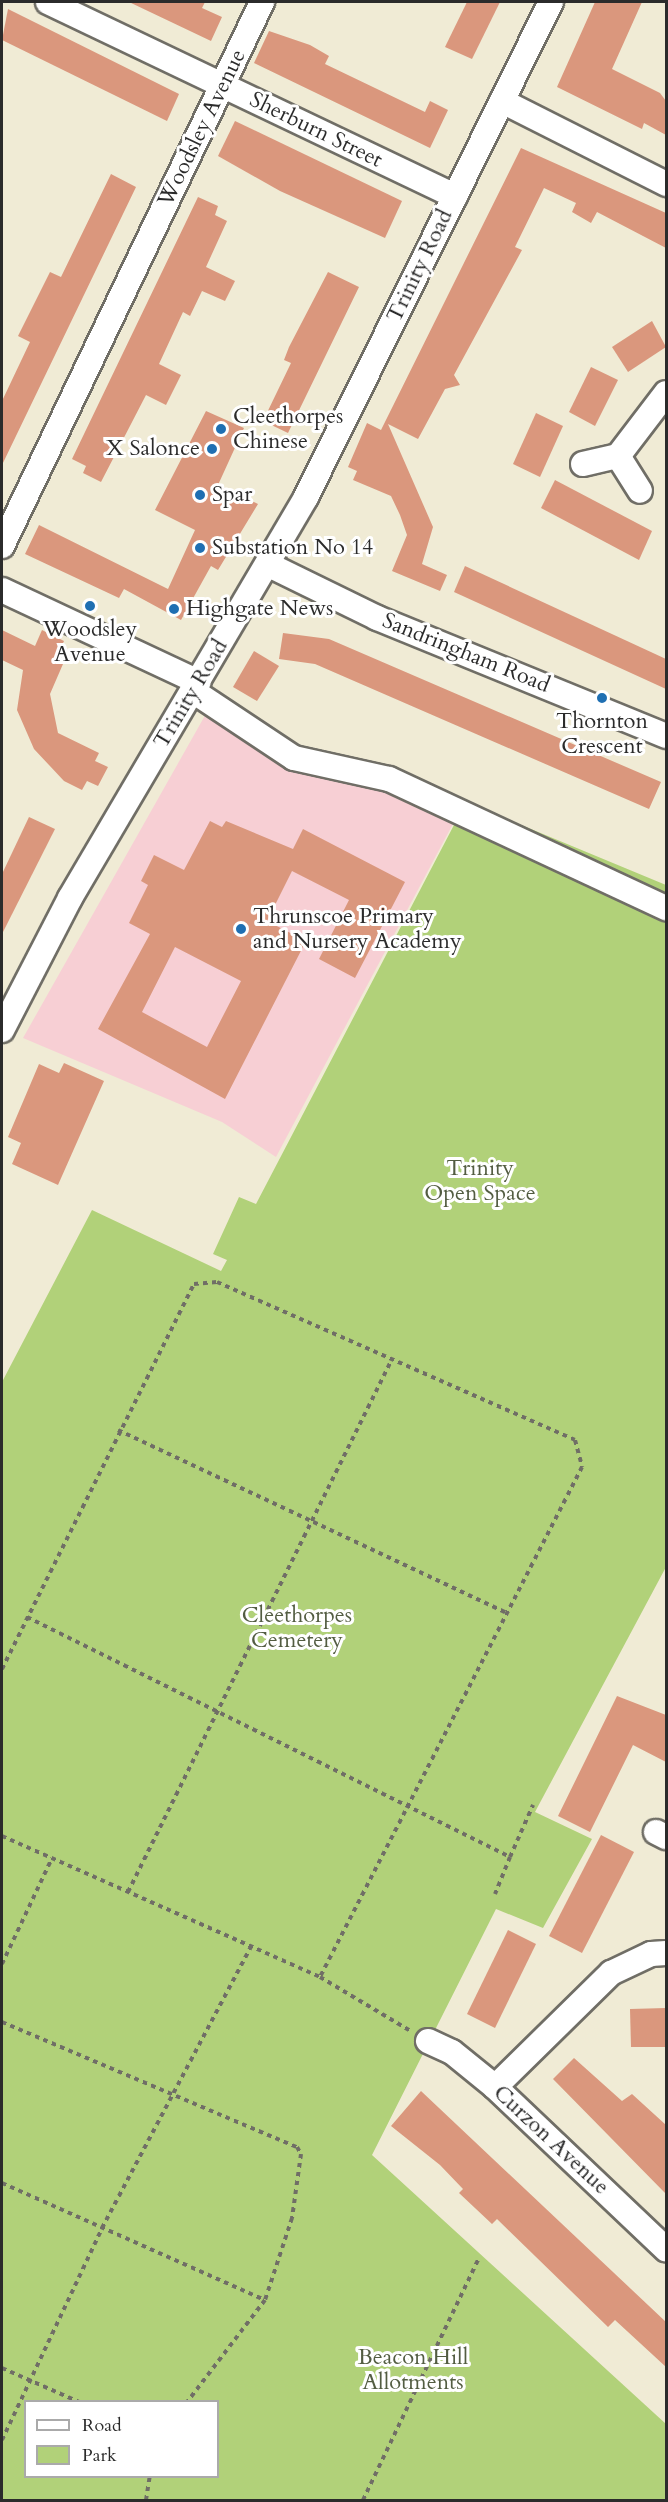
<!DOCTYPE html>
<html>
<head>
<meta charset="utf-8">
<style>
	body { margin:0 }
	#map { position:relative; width:668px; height:2502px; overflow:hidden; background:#f0ebd5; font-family:Cardo,serif }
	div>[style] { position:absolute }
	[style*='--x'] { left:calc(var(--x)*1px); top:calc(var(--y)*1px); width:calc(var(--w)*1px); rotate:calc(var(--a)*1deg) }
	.built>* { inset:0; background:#f7cfd4 }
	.green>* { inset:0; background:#b1d179 }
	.building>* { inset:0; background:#da977d }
	.path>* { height:4px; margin-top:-2px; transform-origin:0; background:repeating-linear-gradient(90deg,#706e66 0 4.5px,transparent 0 9px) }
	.roads { filter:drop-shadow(2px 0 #706e66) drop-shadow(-2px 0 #706e66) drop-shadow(0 2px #706e66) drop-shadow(0 -2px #706e66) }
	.minor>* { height:24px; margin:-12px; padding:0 12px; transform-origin:12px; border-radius:12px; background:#fff }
	.dots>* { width:16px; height:16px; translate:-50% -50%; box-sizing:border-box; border:3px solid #fff; border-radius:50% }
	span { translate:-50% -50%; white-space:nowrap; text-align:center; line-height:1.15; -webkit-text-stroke:6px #fff; paint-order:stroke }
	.street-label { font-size:22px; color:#2b2b2b }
	.poi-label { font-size:22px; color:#2b2b2b }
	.left { translate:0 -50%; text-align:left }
	.right { translate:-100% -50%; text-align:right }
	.park-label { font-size:22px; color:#535d42 }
	.frame { position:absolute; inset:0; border:3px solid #2b2b2b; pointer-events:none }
	.legend { position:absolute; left:24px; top:2400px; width:195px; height:78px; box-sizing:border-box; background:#fff; border:2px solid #aaa; margin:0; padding:8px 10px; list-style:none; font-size:18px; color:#2b2b2b }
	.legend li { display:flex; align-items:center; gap:12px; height:30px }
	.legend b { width:30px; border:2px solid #aaa }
</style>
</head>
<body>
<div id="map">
	<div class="built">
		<div style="clip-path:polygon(207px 712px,455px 820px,276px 1157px,222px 1122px,23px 1038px)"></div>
	</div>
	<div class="green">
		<div style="clip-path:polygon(evenodd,466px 802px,666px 885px,666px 1567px,535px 1812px,592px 1839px,543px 1928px,496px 1909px,372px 2155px,666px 2424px,666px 2500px,2px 2500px,2px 1382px,92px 1210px,221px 1271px,227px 1260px,213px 1254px,239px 1197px,256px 1204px,466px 802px,26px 2402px,218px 2402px,218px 2476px,26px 2476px,26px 2402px)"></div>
	</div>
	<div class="building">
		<div style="clip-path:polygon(129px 2px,205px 2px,202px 8px,222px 17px,211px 41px)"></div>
		<div style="clip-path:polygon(467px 2px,500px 2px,472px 59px,445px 47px)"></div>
		<div style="clip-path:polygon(595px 2px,642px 2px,612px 69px,660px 93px,666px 101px,666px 135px,644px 123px,642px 129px,557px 87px)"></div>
		<div style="clip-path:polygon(8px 9px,179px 94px,167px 121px,2px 40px)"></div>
		<div style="clip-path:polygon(269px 31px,310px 45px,329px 56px,325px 64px,425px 112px,430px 101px,448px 110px,430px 148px,254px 63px)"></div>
		<div style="clip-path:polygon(235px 121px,402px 201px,385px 238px,280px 191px,218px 156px)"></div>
		<div style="clip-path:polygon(521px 148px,666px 213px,666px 248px,597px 212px,591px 223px,572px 212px,576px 203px,544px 188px,515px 247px,522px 250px,454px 375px,460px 385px,445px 389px,418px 439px,388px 424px,433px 527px,422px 564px,447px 575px,440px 591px,392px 571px,407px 535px,400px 515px,391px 496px,353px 480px,357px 471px,348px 467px,367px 423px,381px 430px)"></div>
		<div style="clip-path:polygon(111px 174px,136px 187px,2px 465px,2px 401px,30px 342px,18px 336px,50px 272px,61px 277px)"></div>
		<div style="clip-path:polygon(198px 197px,218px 206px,215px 215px,227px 221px,206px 267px,235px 281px,225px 301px,202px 291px,190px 316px,183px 312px,159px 364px,181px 375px,166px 405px,146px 395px,101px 482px,83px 473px,86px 466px,72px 459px)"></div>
		<div style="clip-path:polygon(328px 272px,359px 287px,288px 433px,263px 421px,291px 363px,284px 360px,289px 347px)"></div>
		<div style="clip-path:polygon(652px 321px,666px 347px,628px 372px,612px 347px)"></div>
		<div style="clip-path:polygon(591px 367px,618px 380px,595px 426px,569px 412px)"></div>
		<div style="clip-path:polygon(206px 411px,244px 428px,218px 485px,258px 504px,218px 570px,211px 566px,181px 620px,124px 589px,119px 598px,25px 554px,39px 525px,168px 589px,195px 530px,155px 510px)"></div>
		<div style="clip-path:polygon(536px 413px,563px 426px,540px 477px,513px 464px)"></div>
		<div style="clip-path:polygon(555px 480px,652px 531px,639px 560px,541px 508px)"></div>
		<div style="clip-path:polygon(465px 566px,666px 659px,666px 689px,454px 592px)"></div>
		<div style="clip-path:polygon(2px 630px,35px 646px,42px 630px,64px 641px,55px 660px,63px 664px,50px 694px,58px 733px,99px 753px,95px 761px,108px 767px,98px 786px,87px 781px,82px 790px,64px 781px,34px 749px,17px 710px,23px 670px,2px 660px)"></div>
		<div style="clip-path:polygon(283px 633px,329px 639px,661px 782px,649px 809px,315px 664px,279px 659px)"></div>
		<div style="clip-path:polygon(254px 651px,279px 666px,257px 701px,233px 687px)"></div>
		<div style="clip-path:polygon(29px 817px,55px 829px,2px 934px,2px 874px)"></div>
		<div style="clip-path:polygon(evenodd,210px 821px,222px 827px,226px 821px,293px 849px,303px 829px,405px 882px,355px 978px,319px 959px,349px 900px,292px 871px,267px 921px,306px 941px,225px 1099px,98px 1029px,150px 934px,129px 923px,148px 885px,141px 881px,154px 855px,184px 870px,210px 821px,175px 947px,241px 981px,207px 1047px,142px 1012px,175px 947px)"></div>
		<div style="clip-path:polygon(64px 1063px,104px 1081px,58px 1185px,12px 1164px,21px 1143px,8px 1137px,39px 1064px,59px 1073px)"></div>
		<div style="clip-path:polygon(617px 1696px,666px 1715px,666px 1762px,633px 1745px,590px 1832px,558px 1816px)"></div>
		<div style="clip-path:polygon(601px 1835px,634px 1852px,582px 1953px,549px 1936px)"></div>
		<div style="clip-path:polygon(508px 1930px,536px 1944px,495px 2028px,467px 2014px)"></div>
		<div style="clip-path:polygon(666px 2008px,666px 2047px,631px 2047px,630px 2009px)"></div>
		<div style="clip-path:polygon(574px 2058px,622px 2101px,632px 2094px,666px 2125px,666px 2194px,553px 2079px)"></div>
		<div style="clip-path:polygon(421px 2091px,666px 2322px,666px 2367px,615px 2320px,608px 2327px,497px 2219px,492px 2224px,459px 2193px,463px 2189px,440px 2165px,391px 2126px)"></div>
	</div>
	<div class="path">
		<div style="--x:118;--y:1430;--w:430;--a:25.2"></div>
		<div style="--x:27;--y:1617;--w:539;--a:26.42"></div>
		<div style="--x:510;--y:1857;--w:40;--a:112"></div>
		<div style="--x:2;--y:1669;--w:430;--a:-63.5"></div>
		<div style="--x:194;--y:1284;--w:23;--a:-5"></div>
		<div style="--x:217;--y:1282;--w:391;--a:23.8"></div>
		<div style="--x:575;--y:1440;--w:28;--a:75"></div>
		<div style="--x:582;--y:1467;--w:573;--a:117.19"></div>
		<div style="--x:2;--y:1836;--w:348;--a:23.9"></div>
		<div style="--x:320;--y:1977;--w:104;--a:30.8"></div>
		<div style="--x:510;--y:1857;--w:57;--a:-66.1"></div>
		<div style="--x:128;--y:1892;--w:595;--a:-63.65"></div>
		<div style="--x:2;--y:1964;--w:117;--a:-64.7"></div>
		<div style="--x:2;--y:2022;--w:320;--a:23"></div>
		<div style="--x:297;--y:2147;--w:8;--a:60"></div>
		<div style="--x:301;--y:2154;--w:65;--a:98"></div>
		<div style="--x:292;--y:2218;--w:86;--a:108.2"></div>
		<div style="--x:265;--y:2300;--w:128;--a:127.4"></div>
		<div style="--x:2;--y:2183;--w:288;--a:24"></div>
		<div style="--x:2;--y:2368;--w:84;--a:23.8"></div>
		<div style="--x:2;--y:2440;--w:234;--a:-64.7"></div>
		<div style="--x:102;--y:2228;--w:318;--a:-62.1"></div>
		<div style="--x:146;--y:2500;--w:24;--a:-81"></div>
		<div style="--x:363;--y:2500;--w:266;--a:-64.4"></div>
	</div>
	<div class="roads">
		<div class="minor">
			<div style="--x:48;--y:2;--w:451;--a:25.5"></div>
			<div style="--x:502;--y:101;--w:184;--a:26.8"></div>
			<div style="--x:618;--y:456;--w:79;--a:-52.7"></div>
			<div style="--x:583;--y:464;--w:36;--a:-13"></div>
			<div style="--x:618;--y:456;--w:41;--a:57.8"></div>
			<div style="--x:2;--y:546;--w:603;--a:-64.45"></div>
			<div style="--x:269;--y:565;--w:120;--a:26.1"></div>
			<div style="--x:377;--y:618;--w:312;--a:22.2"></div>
			<div style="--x:2;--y:590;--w:217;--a:25.1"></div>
			<div style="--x:193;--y:691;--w:121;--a:33.6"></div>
			<div style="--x:294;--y:758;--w:97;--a:12.5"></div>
			<div style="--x:389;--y:779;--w:306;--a:25"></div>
			<div style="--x:2;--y:1030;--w:148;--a:-62.7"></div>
			<div style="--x:70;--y:898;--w:465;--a:-59.5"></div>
			<div style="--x:306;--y:497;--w:552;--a:-63.67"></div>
			<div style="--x:656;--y:1832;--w:11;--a:27"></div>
			<div style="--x:428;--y:2041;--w:26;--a:25"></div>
			<div style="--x:452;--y:2052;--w:55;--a:39.1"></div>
			<div style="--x:495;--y:2087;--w:236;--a:43.5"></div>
			<div style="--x:495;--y:2087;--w:163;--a:-44.5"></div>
			<div style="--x:611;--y:1973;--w:44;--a:-25.4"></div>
			<div style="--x:651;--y:1954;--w:15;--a:-4"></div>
		</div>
	</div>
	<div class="dots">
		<div style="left:221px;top:429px;background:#1f6fb2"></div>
		<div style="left:212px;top:449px;background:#1f6fb2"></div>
		<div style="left:200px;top:495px;background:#1f6fb2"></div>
		<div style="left:200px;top:548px;background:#1f6fb2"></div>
		<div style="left:90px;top:606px;background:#1f6fb2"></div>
		<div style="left:174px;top:609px;background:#1f6fb2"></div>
		<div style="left:602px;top:698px;background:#1f6fb2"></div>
		<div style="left:241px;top:929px;background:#1f6fb2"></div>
	</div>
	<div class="street-label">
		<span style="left:202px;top:128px;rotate:-64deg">Woodsley Avenue</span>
		<span style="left:316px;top:130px;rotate:26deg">Sherburn Street</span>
		<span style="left:420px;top:266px;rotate:-64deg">Trinity Road</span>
		<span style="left:466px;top:653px;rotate:22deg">Sandringham Road</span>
		<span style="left:191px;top:694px;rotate:-59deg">Trinity Road</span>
		<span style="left:551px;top:2140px;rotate:43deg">Curzon Avenue</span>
	</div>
	<div class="poi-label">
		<span class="left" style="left:233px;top:429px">Cleethorpes<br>Chinese</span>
		<span class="right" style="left:200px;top:449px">X Salonce</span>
		<span class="left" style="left:212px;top:495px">Spar</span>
		<span class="left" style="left:212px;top:548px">Substation No 14</span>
		<span class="left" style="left:186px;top:609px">Highgate News</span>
		<span style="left:90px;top:642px">Woodsley<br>Avenue</span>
		<span style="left:602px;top:734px">Thornton<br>Crescent</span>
		<span class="left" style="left:253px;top:929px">Thrunscoe Primary<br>and Nursery Academy</span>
	</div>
	<div class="park-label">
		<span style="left:480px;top:1181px">Trinity<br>Open Space</span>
		<span style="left:297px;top:1628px">Cleethorpes<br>Cemetery</span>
		<span style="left:413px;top:2370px">Beacon Hill<br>Allotments</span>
	</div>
	<div class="frame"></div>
	<ul class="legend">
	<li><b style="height:8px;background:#fff"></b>Road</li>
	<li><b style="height:16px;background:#b1d179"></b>Park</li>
	</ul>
</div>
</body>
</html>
